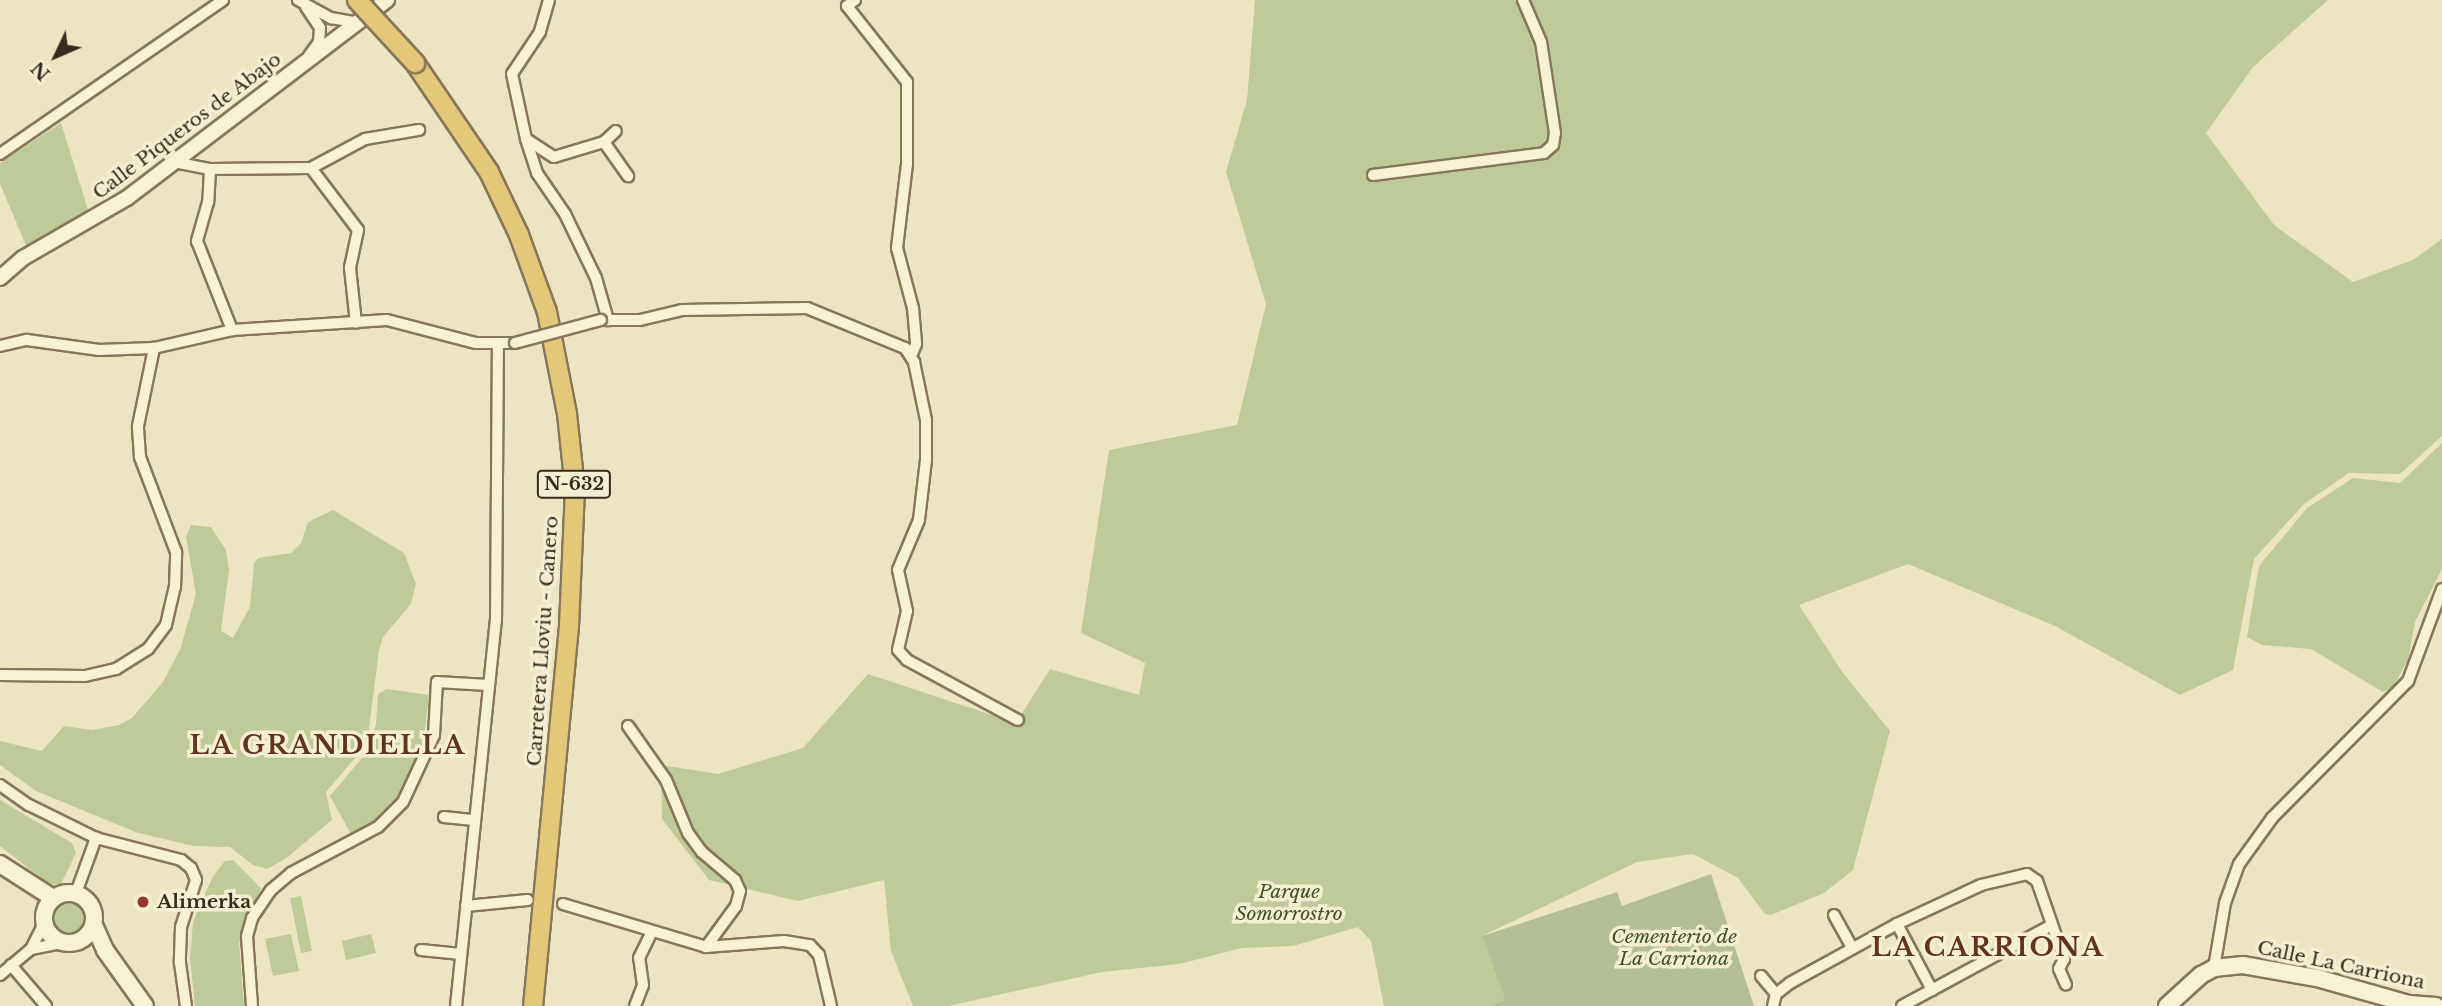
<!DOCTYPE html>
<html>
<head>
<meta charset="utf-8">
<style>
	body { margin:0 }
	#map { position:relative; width:2442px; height:1006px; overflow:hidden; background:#ede5c2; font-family:"Libre Baskerville",serif }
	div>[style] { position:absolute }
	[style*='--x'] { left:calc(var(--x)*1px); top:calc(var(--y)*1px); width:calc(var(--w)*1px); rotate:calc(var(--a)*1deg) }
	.green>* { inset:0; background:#beca97 }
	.round { border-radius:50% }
	.cemetery>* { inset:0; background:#b5bf96 }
	.roads { filter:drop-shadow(2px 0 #86775a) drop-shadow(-2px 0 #86775a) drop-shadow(0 2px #86775a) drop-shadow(0 -2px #86775a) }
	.minor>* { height:10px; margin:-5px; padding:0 5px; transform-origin:5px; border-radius:5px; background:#f8f2d5 }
	.tertiary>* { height:14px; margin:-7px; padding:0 7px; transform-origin:7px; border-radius:7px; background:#f8f2d5 }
	.secondary>* { height:16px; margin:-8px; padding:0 8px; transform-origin:8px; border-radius:8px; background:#f8f2d5 }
	.secondary>.ring { margin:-8px; padding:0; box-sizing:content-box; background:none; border:16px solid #f8f2d5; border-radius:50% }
	.trunk>* { height:18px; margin:-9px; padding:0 9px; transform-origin:9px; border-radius:9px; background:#e4c778 }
	.bridges { filter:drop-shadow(2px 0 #86775a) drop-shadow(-2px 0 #86775a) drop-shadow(0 2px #86775a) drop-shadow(0 -2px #86775a) }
	.minor-bridge>* { height:10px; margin:-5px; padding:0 5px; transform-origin:5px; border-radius:5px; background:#f8f2d5 }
	.trunk-bridge>* { height:18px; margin:-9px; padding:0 9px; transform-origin:9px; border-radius:9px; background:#e4c778 }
	.dots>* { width:19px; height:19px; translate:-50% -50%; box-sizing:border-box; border:4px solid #f4eed2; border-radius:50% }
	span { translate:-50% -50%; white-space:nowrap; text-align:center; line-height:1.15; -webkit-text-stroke:7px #f4eed2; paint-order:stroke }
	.shield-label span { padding:2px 5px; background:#f4eed2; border:2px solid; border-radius:5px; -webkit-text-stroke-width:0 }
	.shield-label { font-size:18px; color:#362c1e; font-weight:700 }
	.street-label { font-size:19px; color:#362c1e }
	.park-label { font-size:19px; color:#415225; font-style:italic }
	.poi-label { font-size:19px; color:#362c1e; font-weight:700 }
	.left { translate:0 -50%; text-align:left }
	.district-label { font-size:26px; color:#61341e; font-weight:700; letter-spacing:2px }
	.north { position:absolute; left:21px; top:21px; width:70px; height:70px; -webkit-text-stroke:5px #f4eed2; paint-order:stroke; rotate:226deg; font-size:19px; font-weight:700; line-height:28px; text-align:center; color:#362c1e }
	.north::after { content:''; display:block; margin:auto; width:24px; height:32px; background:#362c1e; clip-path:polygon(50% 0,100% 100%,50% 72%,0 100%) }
</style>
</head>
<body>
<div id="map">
	<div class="green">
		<div style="clip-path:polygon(1255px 0,2328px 0,2253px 67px,2206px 133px,2274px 225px,2353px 282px,2413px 260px,2442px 239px,2442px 436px,2400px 474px,2349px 473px,2304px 504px,2254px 559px,2233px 670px,2180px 695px,2055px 626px,1908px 564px,1799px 605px,1843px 673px,1890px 731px,1853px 870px,1824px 893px,1771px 915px,1765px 914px,1738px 878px,1693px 854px,1637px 862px,1482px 936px,1505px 1000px,1490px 1006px,1384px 1006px,1371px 941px,1358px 927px,1293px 946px,1242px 948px,1179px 964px,1102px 972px,948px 1006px,913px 1006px,891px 951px,884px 880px,798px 901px,709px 880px,662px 819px,661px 765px,718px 774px,803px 748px,868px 674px,1016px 723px,1050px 669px,1139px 695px,1145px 663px,1081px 633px,1109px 450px,1237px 425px,1266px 304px,1226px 172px,1247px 100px)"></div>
		<div style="clip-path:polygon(61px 123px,90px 216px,28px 250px,0 184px,0 163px)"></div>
		<div style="clip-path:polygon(2442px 443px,2442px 569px,2415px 622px,2408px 660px,2393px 687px,2383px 692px,2311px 649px,2262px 645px,2247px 637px,2259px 566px,2307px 508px,2353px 478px,2400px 483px)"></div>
		<div style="clip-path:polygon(333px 510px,404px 553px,416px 584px,411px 604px,383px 637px,379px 650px,367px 744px,326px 792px,332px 820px,285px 859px,267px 869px,253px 865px,230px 847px,194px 846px,138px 833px,36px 791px,0 765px,0 741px,42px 751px,64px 726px,92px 730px,119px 725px,132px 718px,163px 682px,180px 650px,196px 594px,186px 537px,191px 525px,211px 527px,226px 550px,229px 570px,221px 631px,233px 638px,250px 607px,254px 563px,258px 558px,291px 553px,301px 543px,308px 522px)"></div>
		<div style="clip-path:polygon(387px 689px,429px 695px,423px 746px,399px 797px,377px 819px,351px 834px,330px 796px,367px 752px,376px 724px,378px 694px)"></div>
		<div style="clip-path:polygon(0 800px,72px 843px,76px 853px,61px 884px,49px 884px,0 846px)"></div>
		<div style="clip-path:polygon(233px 860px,261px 888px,239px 943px,244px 1006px,195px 1006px,190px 958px,193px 922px,213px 876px,225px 861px)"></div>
		<div style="clip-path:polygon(301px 896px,312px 951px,301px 953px,290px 898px)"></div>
		<div class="round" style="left:51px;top:901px;width:36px;height:36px"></div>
		<div style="clip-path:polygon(291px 934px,299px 971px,273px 976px,265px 939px)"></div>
		<div style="clip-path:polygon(371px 934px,376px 953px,346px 960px,342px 941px)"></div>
	</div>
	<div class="cemetery">
		<div style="clip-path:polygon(1711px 874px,1754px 1006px,1490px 1006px,1505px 1000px,1482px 936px,1617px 892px,1622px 906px)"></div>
	</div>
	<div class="roads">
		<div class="minor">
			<div style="--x:298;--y:0;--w:38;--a:29"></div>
			<div style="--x:331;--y:18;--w:27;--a:10"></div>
			<div style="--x:549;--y:0;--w:33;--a:106"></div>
			<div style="--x:540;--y:32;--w:50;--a:123.7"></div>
			<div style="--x:512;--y:74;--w:66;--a:77.8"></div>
			<div style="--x:526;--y:139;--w:33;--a:33"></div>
			<div style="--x:554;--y:157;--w:52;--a:-16.7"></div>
			<div style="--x:604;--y:142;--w:16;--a:-43"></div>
			<div style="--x:855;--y:0;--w:10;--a:143"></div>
			<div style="--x:847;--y:6;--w:97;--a:51.7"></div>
			<div style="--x:907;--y:82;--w:82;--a:90"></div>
			<div style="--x:907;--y:164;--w:85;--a:96.8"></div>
			<div style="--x:897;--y:248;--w:62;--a:75.1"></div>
			<div style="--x:913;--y:308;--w:36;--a:85"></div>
			<div style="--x:916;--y:344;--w:11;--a:112"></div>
			<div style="--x:306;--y:7;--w:25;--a:56"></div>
			<div style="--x:320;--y:28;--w:14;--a:94"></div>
			<div style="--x:319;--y:42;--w:17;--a:126"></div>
			<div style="--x:526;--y:139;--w:36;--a:72"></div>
			<div style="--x:537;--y:173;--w:50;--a:55.7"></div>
			<div style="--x:565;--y:214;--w:71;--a:64.2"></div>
			<div style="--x:596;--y:278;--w:44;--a:74.1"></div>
			<div style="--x:604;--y:142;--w:42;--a:54.8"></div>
			<div style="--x:0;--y:154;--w:271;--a:-34.6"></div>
			<div style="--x:174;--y:162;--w:37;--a:11"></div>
			<div style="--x:210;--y:169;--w:101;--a:-0.6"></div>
			<div style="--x:311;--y:168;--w:61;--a:-28.2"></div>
			<div style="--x:365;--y:139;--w:55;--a:-9.5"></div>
			<div style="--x:311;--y:168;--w:78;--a:52.8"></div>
			<div style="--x:358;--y:230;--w:39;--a:102"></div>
			<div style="--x:350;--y:268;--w:55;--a:83.8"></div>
			<div style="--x:210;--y:169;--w:33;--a:93"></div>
			<div style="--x:208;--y:202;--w:41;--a:105.8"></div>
			<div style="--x:197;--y:241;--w:96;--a:68.5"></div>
			<div style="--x:1373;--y:175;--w:172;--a:-7.3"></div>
			<div style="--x:1544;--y:153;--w:12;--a:-42"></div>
			<div style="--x:1553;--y:145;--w:12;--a:-81"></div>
			<div style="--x:1555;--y:133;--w:92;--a:-98.7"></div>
			<div style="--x:1541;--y:42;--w:46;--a:-113.2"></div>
			<div style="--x:601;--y:320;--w:39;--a:0"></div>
			<div style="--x:640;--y:320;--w:43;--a:-13.4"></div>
			<div style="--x:682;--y:310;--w:125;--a:-0.9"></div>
			<div style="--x:807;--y:308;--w:106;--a:22.2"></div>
			<div style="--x:905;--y:348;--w:17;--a:57"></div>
			<div style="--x:914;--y:362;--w:59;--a:78.3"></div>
			<div style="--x:926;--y:420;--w:40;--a:90"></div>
			<div style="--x:926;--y:460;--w:60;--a:96.7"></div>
			<div style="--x:919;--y:520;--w:54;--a:112.8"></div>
			<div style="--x:898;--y:570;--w:42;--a:77.6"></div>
			<div style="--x:907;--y:611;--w:40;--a:103"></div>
			<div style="--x:898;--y:650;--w:13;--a:48"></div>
			<div style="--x:907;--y:660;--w:126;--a:28.4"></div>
			<div style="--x:0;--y:346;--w:28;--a:-13"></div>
			<div style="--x:27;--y:340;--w:73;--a:7.9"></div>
			<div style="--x:99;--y:350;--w:55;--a:-2.1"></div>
			<div style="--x:154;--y:348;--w:80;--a:-13"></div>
			<div style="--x:232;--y:330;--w:155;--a:-3.7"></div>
			<div style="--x:387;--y:320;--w:92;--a:14.5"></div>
			<div style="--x:476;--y:343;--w:39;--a:0"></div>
			<div style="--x:0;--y:675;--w:85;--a:0.7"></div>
			<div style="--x:85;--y:676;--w:32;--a:-13"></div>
			<div style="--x:116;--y:669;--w:38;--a:-32"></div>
			<div style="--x:148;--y:649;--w:30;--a:-53"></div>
			<div style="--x:166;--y:625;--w:39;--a:-77"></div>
			<div style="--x:175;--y:587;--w:35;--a:-88"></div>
			<div style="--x:176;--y:552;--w:102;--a:-110.8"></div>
			<div style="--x:140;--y:457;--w:31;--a:-94"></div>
			<div style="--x:138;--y:426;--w:80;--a:-78.4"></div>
			<div style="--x:628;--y:726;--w:66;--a:54.9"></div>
			<div style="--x:666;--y:780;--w:57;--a:67.5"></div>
			<div style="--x:688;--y:833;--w:24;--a:54"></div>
			<div style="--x:702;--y:852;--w:43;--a:40.3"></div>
			<div style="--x:735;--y:880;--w:12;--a:66"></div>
			<div style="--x:740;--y:891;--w:16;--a:105"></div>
			<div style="--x:736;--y:906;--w:51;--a:126.2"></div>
			<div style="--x:0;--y:785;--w:35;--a:35"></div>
			<div style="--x:29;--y:805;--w:75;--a:26.2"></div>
			<div style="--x:96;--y:838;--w:88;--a:14.5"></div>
			<div style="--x:181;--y:860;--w:13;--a:39"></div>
			<div style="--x:191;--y:868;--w:13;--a:67"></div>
			<div style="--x:196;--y:880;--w:49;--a:107.7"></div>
			<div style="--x:181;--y:927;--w:36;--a:92"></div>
			<div style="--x:180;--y:963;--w:43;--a:82.1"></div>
			<div style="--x:444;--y:817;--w:30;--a:6"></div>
			<div style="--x:76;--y:893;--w:59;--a:-70"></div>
			<div style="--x:563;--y:904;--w:149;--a:16.7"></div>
			<div style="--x:706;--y:947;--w:78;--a:-4.4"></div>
			<div style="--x:784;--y:941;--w:26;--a:9"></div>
			<div style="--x:810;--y:945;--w:13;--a:48"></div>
			<div style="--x:819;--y:955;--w:52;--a:76.8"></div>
			<div style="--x:466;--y:906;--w:62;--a:-5.5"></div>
			<div style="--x:1834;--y:915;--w:38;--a:61"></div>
			<div style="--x:1897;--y:924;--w:75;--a:62.1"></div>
			<div style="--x:31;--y:949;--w:32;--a:-11"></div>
			<div style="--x:421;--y:950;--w:40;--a:5.7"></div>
			<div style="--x:11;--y:965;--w:54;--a:49.5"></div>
			<div style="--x:2214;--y:968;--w:66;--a:-80.4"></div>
			<div style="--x:2225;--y:903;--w:41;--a:-70.3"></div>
			<div style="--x:2239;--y:864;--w:57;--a:-54.3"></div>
			<div style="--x:2272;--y:818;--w:193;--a:-45.2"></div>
			<div style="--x:2408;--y:681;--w:98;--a:-69.7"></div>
			<div style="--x:0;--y:975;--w:40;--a:-40"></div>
			<div style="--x:31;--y:949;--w:28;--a:-63"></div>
			<div style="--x:1761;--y:976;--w:23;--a:50"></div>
			<div style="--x:252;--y:1006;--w:70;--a:-94.1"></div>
			<div style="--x:247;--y:936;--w:19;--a:-74"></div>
			<div style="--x:252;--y:918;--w:34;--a:-56"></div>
			<div style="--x:271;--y:890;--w:26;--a:-40"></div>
			<div style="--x:291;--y:873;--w:98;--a:-27.9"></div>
			<div style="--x:378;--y:827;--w:35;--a:-45"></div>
			<div style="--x:403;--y:802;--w:74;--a:-65.2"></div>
			<div style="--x:434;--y:735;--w:53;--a:-86.8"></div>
			<div style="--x:437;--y:682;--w:51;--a:3.4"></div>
			<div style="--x:456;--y:1006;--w:387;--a:-84.1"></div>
			<div style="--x:496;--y:621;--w:276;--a:-89.6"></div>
			<div style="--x:635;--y:1006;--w:22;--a:-69"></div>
			<div style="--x:643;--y:985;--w:27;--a:-98"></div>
			<div style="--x:639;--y:958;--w:28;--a:-64"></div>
			<div style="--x:1773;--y:1006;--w:12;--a:-76"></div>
			<div style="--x:1776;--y:994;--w:18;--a:-38"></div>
			<div style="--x:1790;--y:983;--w:122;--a:-28.9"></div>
			<div style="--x:1897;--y:924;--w:93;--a:-24.9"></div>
			<div style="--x:1981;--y:885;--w:47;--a:-13.4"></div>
			<div style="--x:2027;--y:874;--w:12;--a:35"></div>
			<div style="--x:2037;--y:881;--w:83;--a:70.9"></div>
			<div style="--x:2064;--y:959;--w:11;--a:117"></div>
			<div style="--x:2059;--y:969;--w:17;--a:66"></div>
			<div style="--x:1902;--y:1006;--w:168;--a:-28.4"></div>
		</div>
		<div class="tertiary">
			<div style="--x:0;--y:278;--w:30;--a:-41"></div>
			<div style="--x:23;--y:258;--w:120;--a:-30"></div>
			<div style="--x:127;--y:198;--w:327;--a:-37.3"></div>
		</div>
		<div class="secondary">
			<div style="--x:0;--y:864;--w:63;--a:32.7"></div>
			<div class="ring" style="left:44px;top:893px;width:34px;height:34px"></div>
			<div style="--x:94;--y:925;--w:27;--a:66"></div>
			<div style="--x:105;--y:950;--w:69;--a:54.5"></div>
			<div style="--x:2167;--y:1006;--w:46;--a:-42.4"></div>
			<div style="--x:2201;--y:975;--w:15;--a:-28"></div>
			<div style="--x:2214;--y:968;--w:29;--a:-6"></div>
			<div style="--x:2243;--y:965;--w:75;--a:10"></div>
			<div style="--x:2317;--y:978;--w:96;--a:15.8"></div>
			<div style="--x:2409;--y:1004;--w:27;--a:4"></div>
		</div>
		<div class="trunk">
			<div style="--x:415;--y:63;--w:132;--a:55.8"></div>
			<div style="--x:489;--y:172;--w:70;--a:64.5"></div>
			<div style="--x:519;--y:235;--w:82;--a:70"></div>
			<div style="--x:547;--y:312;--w:104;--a:78.9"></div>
			<div style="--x:567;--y:414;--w:75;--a:83.9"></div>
			<div style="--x:575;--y:489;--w:137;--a:92.5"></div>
			<div style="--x:569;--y:626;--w:382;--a:95.4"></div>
		</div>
	</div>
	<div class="bridges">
		<div class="minor-bridge">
			<div style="--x:515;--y:343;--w:89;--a:-15"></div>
		</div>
		<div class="trunk-bridge">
			<div style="--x:357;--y:0;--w:86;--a:47.4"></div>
		</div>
	</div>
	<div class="dots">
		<div style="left:143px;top:902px;background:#93372c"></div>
	</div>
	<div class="shield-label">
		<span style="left:574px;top:484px">N-632</span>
	</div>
	<div class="street-label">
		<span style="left:187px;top:126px;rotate:-37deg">Calle Piqueros de Abajo</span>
		<span style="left:543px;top:641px;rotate:-86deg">Carretera Lloviu - Canero</span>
		<span style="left:2341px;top:965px;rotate:12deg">Calle La Carriona</span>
	</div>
	<div class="park-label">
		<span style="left:1289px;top:903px">Parque<br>Somorrostro</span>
		<span style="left:1674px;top:948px">Cementerio de<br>La Carriona</span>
	</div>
	<div class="poi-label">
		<span class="left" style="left:157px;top:902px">Alimerka</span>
	</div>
	<div class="district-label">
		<span style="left:328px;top:746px">LA GRANDIELLA</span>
		<span style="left:1988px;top:948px">LA CARRIONA</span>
	</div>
	<div class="north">N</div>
</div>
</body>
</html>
